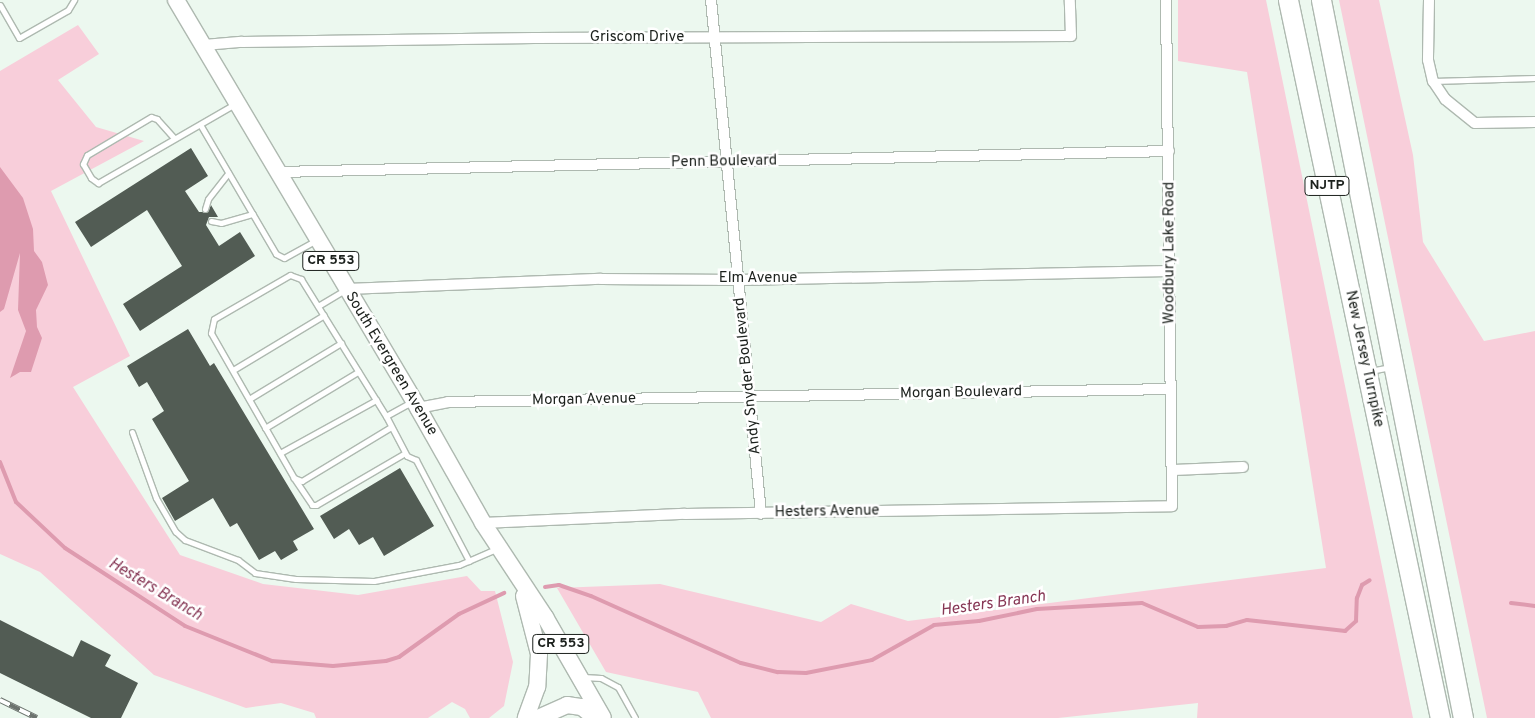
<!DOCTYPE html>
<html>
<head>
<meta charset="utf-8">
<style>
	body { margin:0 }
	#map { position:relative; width:1535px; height:718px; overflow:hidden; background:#ecf8ef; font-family:Overpass,sans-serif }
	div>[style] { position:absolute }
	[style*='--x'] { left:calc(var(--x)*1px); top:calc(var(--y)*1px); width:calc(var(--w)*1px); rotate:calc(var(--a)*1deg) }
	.green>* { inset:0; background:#f8ceda }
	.water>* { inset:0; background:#de9baf }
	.stream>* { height:4px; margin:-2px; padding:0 2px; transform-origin:2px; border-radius:2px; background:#de9baf }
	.building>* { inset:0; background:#525c54 }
	.roads { filter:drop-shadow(1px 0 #aeb9b0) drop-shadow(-1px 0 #aeb9b0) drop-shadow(0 1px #aeb9b0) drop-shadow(0 -1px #aeb9b0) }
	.lane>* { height:5px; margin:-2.5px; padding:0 2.5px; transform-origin:2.5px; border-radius:2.5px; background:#fff }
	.street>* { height:10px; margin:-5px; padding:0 5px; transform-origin:5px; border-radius:5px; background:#fff }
	.primary>* { height:16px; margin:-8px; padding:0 8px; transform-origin:8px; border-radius:8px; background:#fff }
	.highway>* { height:19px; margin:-9.5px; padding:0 9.5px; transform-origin:9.5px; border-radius:9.5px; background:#fff }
	.rail>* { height:5.5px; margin-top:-2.75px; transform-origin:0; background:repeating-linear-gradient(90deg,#fff 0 11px,#6c736e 0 22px); box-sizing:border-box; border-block:1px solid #6c736e }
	span { translate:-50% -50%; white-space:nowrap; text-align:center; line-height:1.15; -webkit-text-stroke:5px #fff; paint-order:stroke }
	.shield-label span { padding:1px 4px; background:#fff; border:1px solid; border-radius:4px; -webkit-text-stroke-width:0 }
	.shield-label { font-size:14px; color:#1c211d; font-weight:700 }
	.street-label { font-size:15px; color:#1c211d }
	.water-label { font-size:16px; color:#863654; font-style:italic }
</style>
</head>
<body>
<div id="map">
	<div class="green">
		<div style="clip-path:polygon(1178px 0,1266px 0,1413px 718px,1197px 718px,1198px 703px,1058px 718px,711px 718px,698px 692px,606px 672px,557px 588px,660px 584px,821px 622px,851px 604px,908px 621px,1326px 568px,1247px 72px,1178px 61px)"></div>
		<div style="clip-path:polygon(1339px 0,1379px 0,1413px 155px,1423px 242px,1484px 341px,1535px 331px,1535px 718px,1487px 718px)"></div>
		<div style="clip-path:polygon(78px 25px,99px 54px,58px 80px,96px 127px,144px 141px,51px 191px,130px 356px,73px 387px,180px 555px,263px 584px,358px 595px,467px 576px,481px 591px,495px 591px,513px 662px,504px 706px,489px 718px,470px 718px,465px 709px,452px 702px,428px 718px,316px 718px,314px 713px,281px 703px,246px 708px,154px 675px,40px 572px,0 554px,0 71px)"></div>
	</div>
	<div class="water">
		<div style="clip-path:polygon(0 167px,23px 198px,33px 229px,34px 251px,42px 262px,48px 285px,36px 310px,37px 327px,42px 338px,31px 372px,20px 372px,10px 378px,26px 331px,18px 310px,20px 253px,4px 309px,0 312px)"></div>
	</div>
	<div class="stream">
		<div style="--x:0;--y:462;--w:43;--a:68.2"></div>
		<div style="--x:16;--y:502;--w:67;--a:43.2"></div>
		<div style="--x:65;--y:548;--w:143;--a:33"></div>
		<div style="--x:185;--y:626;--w:94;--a:21.9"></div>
		<div style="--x:272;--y:661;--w:61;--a:4.7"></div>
		<div style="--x:333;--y:666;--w:53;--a:-5.4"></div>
		<div style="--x:386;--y:661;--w:14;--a:-17"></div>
		<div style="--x:399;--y:657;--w:74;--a:-35.6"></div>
		<div style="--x:459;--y:614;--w:50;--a:-25"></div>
		<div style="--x:545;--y:587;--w:14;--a:-8"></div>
		<div style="--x:559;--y:585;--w:34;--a:19"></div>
		<div style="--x:591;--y:596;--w:164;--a:24.1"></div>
		<div style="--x:741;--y:663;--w:38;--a:14"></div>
		<div style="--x:778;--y:672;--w:28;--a:2"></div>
		<div style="--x:806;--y:673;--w:67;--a:-11.1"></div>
		<div style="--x:872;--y:660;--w:71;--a:-29.4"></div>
		<div style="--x:934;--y:625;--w:45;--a:-5.1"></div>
		<div style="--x:979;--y:621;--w:59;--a:-11.7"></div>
		<div style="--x:1037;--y:609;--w:105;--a:-3.3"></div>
		<div style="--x:1142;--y:603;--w:61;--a:23.2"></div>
		<div style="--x:1198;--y:627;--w:28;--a:-2"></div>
		<div style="--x:1226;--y:626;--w:22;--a:-16"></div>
		<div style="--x:1247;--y:620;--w:99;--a:6.4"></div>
		<div style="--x:1345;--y:631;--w:15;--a:-42"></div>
		<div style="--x:1356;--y:621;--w:23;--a:-88"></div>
		<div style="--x:1357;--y:598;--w:14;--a:-69"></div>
		<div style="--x:1362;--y:585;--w:9;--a:-32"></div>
		<div style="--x:1511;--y:603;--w:24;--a:7"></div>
	</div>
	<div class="building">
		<div style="clip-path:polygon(191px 148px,208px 176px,185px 191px,199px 212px,208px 212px,211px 205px,218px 217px,209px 217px,206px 225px,219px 246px,240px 232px,255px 256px,140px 331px,123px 304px,182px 266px,147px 210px,91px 247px,75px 222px)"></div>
		<div style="clip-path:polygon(188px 329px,210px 366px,214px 363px,314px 529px,293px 541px,298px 550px,281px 560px,275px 551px,259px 560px,237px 523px,230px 527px,213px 498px,175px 521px,162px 498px,189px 481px,152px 419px,164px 411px,147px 382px,139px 387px,127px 366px)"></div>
		<div style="clip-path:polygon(400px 468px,434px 526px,384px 556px,373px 537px,359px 545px,349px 529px,334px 539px,320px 516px)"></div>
		<div style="clip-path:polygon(0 620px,73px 657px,81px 640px,111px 655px,105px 666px,138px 683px,121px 718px,91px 718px,0 673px)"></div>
	</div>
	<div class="roads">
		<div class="lane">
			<div style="--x:0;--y:5;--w:38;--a:60"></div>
			<div style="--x:19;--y:38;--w:56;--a:-29.7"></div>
			<div style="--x:68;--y:10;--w:12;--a:-59"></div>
			<div style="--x:1433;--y:81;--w:102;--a:-1.7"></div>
			<div style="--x:201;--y:126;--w:148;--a:59.6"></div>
			<div style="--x:276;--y:254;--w:9;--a:27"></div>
			<div style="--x:284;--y:258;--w:37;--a:-29"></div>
			<div style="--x:174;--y:138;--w:25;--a:-132"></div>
			<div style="--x:157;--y:119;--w:6;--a:-162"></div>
			<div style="--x:151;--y:117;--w:74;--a:149.3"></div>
			<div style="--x:87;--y:155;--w:10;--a:114"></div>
			<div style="--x:83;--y:164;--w:16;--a:60"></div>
			<div style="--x:91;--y:178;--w:9;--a:36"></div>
			<div style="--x:98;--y:183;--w:158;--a:-30"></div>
			<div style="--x:205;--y:209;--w:10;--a:-73"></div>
			<div style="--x:208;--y:199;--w:33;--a:-52"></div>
			<div style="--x:211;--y:221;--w:10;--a:11"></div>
			<div style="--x:221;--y:223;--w:33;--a:-16"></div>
			<div style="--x:318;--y:306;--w:31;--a:-31"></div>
			<div style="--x:233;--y:370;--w:106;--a:-31.1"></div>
			<div style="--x:1370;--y:371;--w:21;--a:-11"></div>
			<div style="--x:249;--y:399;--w:108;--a:-31.3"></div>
			<div style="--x:386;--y:416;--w:29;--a:-29"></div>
			<div style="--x:391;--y:427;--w:104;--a:148.8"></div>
			<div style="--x:302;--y:481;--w:9;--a:-159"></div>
			<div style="--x:294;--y:478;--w:167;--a:-119.8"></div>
			<div style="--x:211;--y:333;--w:14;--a:-78"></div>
			<div style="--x:214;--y:319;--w:88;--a:-30.1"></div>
			<div style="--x:290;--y:275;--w:12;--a:20"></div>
			<div style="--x:301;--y:279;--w:161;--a:58.2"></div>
			<div style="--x:386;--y:416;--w:45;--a:62.3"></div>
			<div style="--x:407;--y:456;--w:10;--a:24"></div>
			<div style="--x:416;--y:460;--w:114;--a:62.3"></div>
			<div style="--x:265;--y:428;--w:109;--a:-31.1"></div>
			<div style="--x:132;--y:432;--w:70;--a:70"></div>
			<div style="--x:156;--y:498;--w:39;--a:60"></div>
			<div style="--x:176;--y:532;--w:12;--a:42"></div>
			<div style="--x:185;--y:540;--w:57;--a:20.7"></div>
			<div style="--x:238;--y:560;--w:21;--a:37"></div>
			<div style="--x:255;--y:573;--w:41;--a:8.3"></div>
			<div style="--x:296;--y:579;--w:78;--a:1.5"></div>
			<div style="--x:374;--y:581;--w:86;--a:-10.7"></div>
			<div style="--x:459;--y:565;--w:40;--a:-23.4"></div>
			<div style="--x:280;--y:453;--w:110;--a:-28.9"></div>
			<div style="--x:294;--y:478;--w:32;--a:56"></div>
			<div style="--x:312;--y:505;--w:4;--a:0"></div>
			<div style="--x:316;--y:505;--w:103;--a:-30.3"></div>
			<div style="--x:583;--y:677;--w:18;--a:3"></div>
			<div style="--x:601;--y:678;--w:19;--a:28"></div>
			<div style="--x:618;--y:687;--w:35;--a:61"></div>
		</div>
		<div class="street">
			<div style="--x:711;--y:0;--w:516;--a:84.44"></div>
			<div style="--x:1429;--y:0;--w:60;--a:91"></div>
			<div style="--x:1428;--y:60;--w:22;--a:77"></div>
			<div style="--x:1433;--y:81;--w:22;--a:56"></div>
			<div style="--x:1445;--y:99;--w:38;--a:39"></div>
			<div style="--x:1475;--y:123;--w:60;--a:-1"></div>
			<div style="--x:204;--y:45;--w:38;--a:-5"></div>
			<div style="--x:242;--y:42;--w:292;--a:-0.8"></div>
			<div style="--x:534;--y:38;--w:537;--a:-0.21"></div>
			<div style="--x:1071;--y:36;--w:36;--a:-92"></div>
			<div style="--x:279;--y:172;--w:890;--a:-1.35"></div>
			<div style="--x:347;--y:289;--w:254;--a:-2.3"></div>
			<div style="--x:601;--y:279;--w:137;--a:0.4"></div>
			<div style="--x:738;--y:280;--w:431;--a:-1.2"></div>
			<div style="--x:418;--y:408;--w:31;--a:-11"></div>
			<div style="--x:448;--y:402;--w:723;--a:-1.03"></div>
			<div style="--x:1173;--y:470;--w:70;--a:-2.5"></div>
			<div style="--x:483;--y:523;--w:202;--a:-2.6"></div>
			<div style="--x:685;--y:514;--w:487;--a:-0.9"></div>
			<div style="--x:1172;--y:506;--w:506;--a:-90.68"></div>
		</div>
		<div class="primary">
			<div style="--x:176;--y:0;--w:474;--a:59.3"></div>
			<div style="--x:418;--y:408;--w:132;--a:60.5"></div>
			<div style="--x:483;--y:523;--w:113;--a:56.6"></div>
			<div style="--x:545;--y:617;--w:116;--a:60.1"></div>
			<div style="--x:524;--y:596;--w:60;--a:75.5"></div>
			<div style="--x:539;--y:654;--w:33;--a:93"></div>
			<div style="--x:537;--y:687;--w:33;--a:110"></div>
			<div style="--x:538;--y:718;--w:32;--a:-24"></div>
			<div style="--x:567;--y:705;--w:15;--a:8"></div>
			<div style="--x:582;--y:707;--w:17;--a:40"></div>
		</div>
		<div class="highway">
			<div style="--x:1288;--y:0;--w:734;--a:78.05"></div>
			<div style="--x:1321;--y:0;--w:732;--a:78.81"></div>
		</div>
	</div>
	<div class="rail">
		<div style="--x:0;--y:700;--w:41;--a:25.9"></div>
	</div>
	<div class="shield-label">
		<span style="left:1327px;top:186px">NJTP</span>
		<span style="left:331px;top:261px">CR 553</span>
		<span style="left:561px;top:644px">CR 553</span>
	</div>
	<div class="street-label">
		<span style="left:637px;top:38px">Griscom Drive</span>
		<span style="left:724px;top:162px;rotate:-1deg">Penn Boulevard</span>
		<span style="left:1170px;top:253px;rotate:-90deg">Woodbury Lake Road</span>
		<span style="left:758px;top:279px">Elm Avenue</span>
		<span style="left:1364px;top:359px;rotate:78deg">New Jersey Turnpike</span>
		<span style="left:391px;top:364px;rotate:59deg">South Evergreen Avenue</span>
		<span style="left:748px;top:376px;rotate:-96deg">Andy Snyder Boulevard</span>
		<span style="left:961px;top:393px;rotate:-1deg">Morgan Boulevard</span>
		<span style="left:584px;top:400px;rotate:-1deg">Morgan Avenue</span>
		<span style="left:827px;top:512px;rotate:-1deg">Hesters Avenue</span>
	</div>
	<div class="water-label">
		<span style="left:155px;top:590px;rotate:31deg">Hesters Branch</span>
		<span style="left:993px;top:604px;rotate:-8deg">Hesters Branch</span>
	</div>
</div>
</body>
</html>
